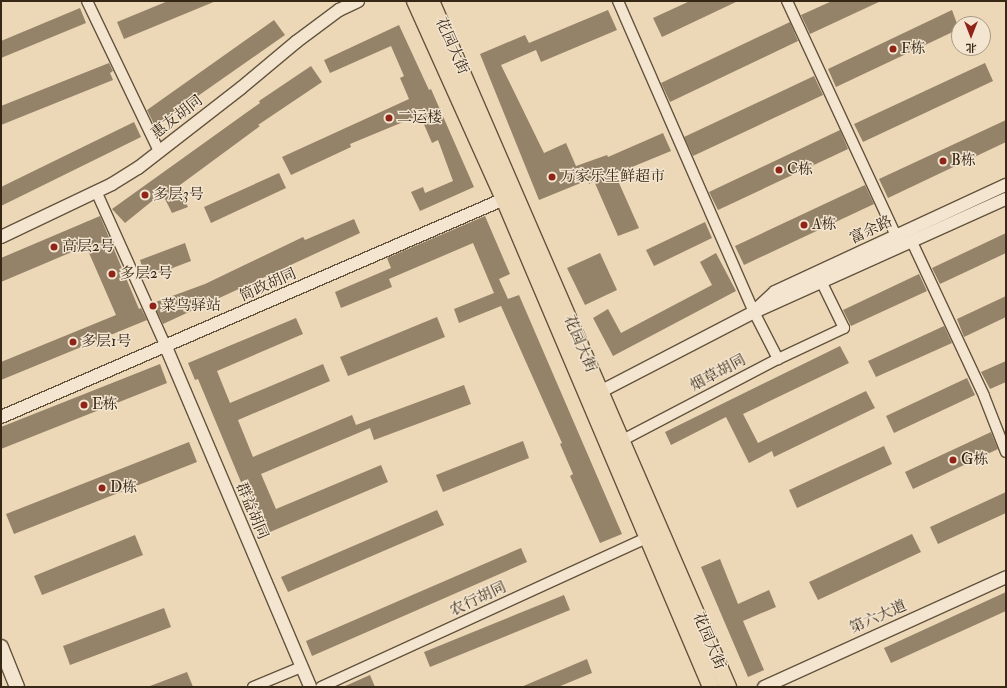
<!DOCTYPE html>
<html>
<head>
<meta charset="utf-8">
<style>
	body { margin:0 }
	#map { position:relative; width:1007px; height:688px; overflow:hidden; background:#ecd7b7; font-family:"IM FELL Double Pica","Noto Serif SC",serif }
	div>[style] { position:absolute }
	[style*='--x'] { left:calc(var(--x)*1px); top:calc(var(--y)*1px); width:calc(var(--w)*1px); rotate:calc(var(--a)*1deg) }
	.building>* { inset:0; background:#958369 }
	.roads { filter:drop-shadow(1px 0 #64543e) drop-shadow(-1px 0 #64543e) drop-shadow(0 1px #64543e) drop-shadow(0 -1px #64543e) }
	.minor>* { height:10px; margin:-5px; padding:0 5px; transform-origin:5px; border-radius:5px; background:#f3e5d0 }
	.tertiary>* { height:12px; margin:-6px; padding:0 6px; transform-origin:6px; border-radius:6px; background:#f3e5d0 }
	.secondary>* { height:14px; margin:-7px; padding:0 7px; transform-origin:7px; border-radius:7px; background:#f3e5d0 }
	.primary>* { height:16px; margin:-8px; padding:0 8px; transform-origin:8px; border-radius:8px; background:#ecd7b7 }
	.dots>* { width:11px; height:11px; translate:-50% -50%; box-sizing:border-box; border:2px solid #f3e5d0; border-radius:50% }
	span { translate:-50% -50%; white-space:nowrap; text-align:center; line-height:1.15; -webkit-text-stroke:3px #f3e5d0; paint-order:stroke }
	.street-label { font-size:15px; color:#362815 }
	.poi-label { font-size:15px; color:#362815 }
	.left { translate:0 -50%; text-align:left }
	.frame { position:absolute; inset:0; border:2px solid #362815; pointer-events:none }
	.north { position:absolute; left:951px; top:16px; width:40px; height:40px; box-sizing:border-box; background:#f3e5d0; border:1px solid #a79985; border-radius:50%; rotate:180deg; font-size:11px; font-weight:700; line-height:16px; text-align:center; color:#362815 }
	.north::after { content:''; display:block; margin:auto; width:14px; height:18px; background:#8f2418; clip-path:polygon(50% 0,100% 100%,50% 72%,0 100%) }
</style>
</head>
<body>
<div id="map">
	<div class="building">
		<div style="clip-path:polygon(168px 1px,216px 1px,124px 39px,117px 22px)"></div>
		<div style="clip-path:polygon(690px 1px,738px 1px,662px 37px,653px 18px)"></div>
		<div style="clip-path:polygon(832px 1px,881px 1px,810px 34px,801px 15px)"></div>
		<div style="clip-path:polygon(80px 8px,86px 23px,1px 58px,1px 41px)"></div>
		<div style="clip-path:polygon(608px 10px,617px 30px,541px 62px,536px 50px,501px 65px,544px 153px,566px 143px,576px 166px,607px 155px,608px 157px,663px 133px,671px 151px,615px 174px,639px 228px,618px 236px,594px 181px,589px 184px,588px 180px,539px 200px,480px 54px,525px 35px,529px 43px)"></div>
		<div style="clip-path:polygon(952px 10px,959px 29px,836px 87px,828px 69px)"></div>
		<div style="clip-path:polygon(274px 20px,285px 35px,155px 126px,147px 110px)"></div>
		<div style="clip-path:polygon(790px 22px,798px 41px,670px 102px,661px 83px)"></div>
		<div style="clip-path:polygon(399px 25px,429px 90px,431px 89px,474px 187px,420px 211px,411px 192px,423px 187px,425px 193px,453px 181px,438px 140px,432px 143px,420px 115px,350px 144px,351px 147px,291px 175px,282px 157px,409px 99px,400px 78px,404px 76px,391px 46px,330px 73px,324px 60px)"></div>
		<div style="clip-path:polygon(109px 63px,113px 71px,110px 73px,113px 80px,1px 125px,1px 106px)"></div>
		<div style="clip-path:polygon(985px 63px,993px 81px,863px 142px,854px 124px)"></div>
		<div style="clip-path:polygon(311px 66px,322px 82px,258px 125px,260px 126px,180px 185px,187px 197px,183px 198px,188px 207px,172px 213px,162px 193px,125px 223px,112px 209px,260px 103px,259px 101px)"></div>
		<div style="clip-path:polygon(814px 76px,823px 95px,693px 156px,684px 137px)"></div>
		<div style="clip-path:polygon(1006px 120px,1006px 142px,888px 198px,879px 179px)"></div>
		<div style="clip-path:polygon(134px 122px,141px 137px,1px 206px,1px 187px)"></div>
		<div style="clip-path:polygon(840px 130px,848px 149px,718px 210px,709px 192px)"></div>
		<div style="clip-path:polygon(279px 173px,286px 188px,211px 223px,204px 207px)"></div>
		<div style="clip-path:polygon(865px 185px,874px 204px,744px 265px,735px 246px)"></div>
		<div style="clip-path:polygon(100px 216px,139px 309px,141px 308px,147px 320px,1px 380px,1px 362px,116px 315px,86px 246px,1px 282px,1px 258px)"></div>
		<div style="clip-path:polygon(485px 216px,510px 274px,499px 279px,508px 299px,519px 295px,622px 534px,600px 543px,570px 476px,573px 474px,560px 444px,562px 443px,501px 306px,459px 323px,454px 309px,494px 293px,473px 243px,389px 279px,392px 287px,341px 308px,335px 292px,391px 268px,387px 258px)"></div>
		<div style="clip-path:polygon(354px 219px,360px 233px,163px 324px,153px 303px,205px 284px,303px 237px,305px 240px)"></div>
		<div style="clip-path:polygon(705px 222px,712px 238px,654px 266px,646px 250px)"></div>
		<div style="clip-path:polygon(1006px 233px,1006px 253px,940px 284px,932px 268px)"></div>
		<div style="clip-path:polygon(185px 243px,191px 261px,146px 278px,140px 260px)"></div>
		<div style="clip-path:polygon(600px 253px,617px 290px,585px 305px,567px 268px)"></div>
		<div style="clip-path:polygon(716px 253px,736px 291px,613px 356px,593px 318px,608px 309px,621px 333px,712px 285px,700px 262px)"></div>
		<div style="clip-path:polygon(919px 274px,927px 291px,851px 326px,843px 310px)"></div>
		<div style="clip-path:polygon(1006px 296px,1006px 317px,964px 337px,957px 319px)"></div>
		<div style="clip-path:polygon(437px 317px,445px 337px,348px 376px,340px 357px)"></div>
		<div style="clip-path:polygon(296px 318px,303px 334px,217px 371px,230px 403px,323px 364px,330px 381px,238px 420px,253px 457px,352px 415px,356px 425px,464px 385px,471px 404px,374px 440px,370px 428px,261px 474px,276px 509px,381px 465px,388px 482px,263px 535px,198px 379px,195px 380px,188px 363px)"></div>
		<div style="clip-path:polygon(944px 326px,952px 343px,876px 377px,868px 361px)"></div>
		<div style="clip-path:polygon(840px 346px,849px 363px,743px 414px,758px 443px,866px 391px,875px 408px,774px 457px,772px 451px,749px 463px,726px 417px,671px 445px,665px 432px)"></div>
		<div style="clip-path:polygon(1006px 361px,1006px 382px,990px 389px,981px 372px)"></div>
		<div style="clip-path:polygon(160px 364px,167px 383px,1px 449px,1px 427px)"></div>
		<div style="clip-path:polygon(967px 378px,975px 395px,894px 433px,886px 416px)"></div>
		<div style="clip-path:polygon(991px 432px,998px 449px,913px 489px,905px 472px)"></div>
		<div style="clip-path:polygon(523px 441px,529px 458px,443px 492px,436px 475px)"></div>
		<div style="clip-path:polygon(189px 442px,197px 462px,14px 534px,6px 514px)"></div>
		<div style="clip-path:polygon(884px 446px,892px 464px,797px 508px,789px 490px)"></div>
		<div style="clip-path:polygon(1006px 492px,1006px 513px,938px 544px,930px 527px)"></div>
		<div style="clip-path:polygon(437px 510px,444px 525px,288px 592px,281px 577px)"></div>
		<div style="clip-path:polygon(912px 534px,921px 552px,818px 600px,809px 582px)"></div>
		<div style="clip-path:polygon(135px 535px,143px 555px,42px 595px,34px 576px)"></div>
		<div style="clip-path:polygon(521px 548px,527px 562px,312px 656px,306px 641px)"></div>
		<div style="clip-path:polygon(720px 559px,738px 604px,769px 590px,776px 607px,743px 621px,764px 670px,748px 677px,701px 567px)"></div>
		<div style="clip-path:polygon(1006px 592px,1006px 611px,891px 663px,884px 648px)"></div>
		<div style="clip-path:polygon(564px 595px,570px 610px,430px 667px,424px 652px)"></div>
		<div style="clip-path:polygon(164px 608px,171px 627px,70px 665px,63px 646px)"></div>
		<div style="clip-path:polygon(587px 659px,592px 673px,558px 687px,521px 687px)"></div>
		<div style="clip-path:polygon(187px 672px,193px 687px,150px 687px,150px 686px)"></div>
		<div style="clip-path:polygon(370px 675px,375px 687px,343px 687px)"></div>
	</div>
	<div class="roads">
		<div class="minor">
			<div style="--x:87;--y:1;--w:166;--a:64.4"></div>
			<div style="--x:618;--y:1;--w:339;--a:66.4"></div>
			<div style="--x:754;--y:312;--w:53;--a:62.9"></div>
			<div style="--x:787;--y:1;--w:259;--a:65.1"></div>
			<div style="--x:96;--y:191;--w:171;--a:65.8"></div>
			<div style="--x:912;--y:242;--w:170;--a:64.9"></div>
			<div style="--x:984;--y:396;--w:60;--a:68.6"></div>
			<div style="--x:617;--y:443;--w:182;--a:-27.6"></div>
			<div style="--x:778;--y:359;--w:73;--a:-25.2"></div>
			<div style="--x:844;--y:328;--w:50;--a:-116.1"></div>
			<div style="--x:253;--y:687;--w:52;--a:-22.6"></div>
			<div style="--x:321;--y:687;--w:360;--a:-24.6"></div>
		</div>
		<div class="tertiary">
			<div style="--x:1;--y:237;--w:123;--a:-25.5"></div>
			<div style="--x:112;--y:184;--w:31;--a:-32"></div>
			<div style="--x:138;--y:168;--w:130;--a:-37.8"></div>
			<div style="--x:241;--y:88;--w:72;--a:-39.9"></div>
			<div style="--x:296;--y:42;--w:54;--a:-36.7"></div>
			<div style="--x:339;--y:10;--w:21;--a:-25"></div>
			<div style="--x:759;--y:307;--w:22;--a:-43"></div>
			<div style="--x:775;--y:292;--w:255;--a:-24.9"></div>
			<div style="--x:166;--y:347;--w:369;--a:67"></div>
			<div style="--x:594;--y:395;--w:180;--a:-27.4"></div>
			<div style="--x:754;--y:312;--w:276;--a:-24.2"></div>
			<div style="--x:1;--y:417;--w:548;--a:-23.43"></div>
			<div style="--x:764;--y:687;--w:266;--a:-24.4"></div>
		</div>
		<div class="secondary">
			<div style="--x:1;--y:647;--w:43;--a:68.2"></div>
		</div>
		<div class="primary">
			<div style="--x:415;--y:1;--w:217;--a:65.8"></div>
			<div style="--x:504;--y:199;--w:530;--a:67.01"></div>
			<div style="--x:431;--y:1;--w:748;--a:66.59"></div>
		</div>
	</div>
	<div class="dots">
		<div style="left:893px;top:49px;background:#8f2418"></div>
		<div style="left:389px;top:118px;background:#8f2418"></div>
		<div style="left:943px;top:161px;background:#8f2418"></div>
		<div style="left:779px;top:170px;background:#8f2418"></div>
		<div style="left:552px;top:177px;background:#8f2418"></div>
		<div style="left:145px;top:195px;background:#8f2418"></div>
		<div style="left:804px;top:225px;background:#8f2418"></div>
		<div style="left:54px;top:247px;background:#8f2418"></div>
		<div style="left:112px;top:274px;background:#8f2418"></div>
		<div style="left:153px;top:306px;background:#8f2418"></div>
		<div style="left:73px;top:342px;background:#8f2418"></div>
		<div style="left:84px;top:405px;background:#8f2418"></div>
		<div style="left:953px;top:460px;background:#8f2418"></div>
		<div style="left:102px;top:488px;background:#8f2418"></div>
	</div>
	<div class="street-label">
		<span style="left:452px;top:46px;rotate:66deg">花园大街</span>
		<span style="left:177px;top:117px;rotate:-38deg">惠友胡同</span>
		<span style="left:871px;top:230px;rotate:-25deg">富余路</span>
		<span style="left:268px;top:285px;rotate:-24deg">简政胡同</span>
		<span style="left:580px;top:344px;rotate:67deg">花园大街</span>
		<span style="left:718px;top:373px;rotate:-28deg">烟草胡同</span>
		<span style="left:252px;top:511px;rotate:67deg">群益胡同</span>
		<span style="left:478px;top:599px;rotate:-25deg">农行胡同</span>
		<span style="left:878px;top:617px;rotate:-24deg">第六大道</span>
		<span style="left:709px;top:641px;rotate:67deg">花园大街</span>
	</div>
	<div class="poi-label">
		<span class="left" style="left:901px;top:49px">F栋</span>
		<span class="left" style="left:397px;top:118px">二运楼</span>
		<span class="left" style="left:951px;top:161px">B栋</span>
		<span class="left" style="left:787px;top:170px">C栋</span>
		<span class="left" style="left:560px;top:177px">万家乐生鲜超市</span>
		<span class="left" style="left:153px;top:195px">多层3号</span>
		<span class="left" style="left:812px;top:225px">A栋</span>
		<span class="left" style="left:62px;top:247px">高层2号</span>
		<span class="left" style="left:120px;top:274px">多层2号</span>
		<span class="left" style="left:161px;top:306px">菜鸟驿站</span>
		<span class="left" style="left:81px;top:342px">多层1号</span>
		<span class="left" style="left:92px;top:405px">E栋</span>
		<span class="left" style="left:961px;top:460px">G栋</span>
		<span class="left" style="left:110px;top:488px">D栋</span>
	</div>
	<div class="frame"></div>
	<div class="north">北</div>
</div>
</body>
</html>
